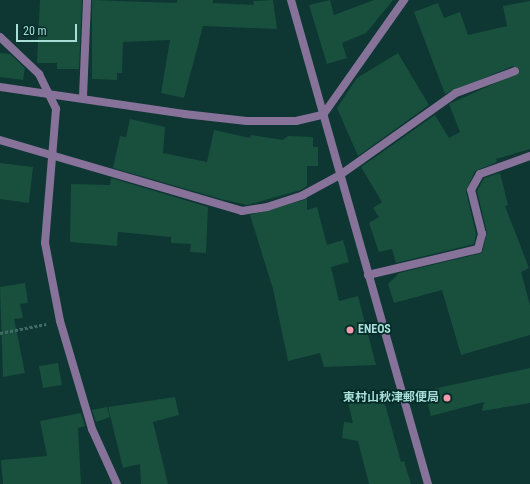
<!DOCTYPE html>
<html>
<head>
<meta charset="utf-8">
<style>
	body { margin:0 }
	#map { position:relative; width:530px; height:484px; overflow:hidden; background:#0e3633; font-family:"Roboto Condensed","Noto Sans JP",sans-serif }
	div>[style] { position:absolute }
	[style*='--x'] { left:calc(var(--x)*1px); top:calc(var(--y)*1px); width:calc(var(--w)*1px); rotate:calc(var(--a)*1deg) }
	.building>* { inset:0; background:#18503d }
	.path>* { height:2.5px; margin-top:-1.25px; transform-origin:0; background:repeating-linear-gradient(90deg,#3f6b67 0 3px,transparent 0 5px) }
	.service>* { height:8px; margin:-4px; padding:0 4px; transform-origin:4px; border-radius:4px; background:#87729a }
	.minor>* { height:8px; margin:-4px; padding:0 4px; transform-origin:4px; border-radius:4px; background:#87729a }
	.tertiary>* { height:8px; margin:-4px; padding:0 4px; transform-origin:4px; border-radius:4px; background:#87729a }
	.dots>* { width:11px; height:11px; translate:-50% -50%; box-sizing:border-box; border:2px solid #032c29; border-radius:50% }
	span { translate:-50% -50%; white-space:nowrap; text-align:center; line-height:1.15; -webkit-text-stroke:3.5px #032c29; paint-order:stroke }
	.poi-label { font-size:12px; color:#a9ded8; font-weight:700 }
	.left { translate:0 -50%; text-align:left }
	.right { translate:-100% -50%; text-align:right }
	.scale { position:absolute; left:16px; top:24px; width:61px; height:18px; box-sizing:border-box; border:2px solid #a9ded8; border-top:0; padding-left:5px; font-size:12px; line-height:14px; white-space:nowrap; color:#a9ded8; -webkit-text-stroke:3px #032c29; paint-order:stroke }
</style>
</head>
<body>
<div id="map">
	<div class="building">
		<div style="clip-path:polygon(40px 0,82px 0,79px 69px,57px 69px,57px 63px,37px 63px)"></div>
		<div style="clip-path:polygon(92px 0,177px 3px,177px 0,213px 0,213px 3px,254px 5px,253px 1px,273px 0,277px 29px,203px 26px,184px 98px,161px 93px,170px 40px,123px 42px,122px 73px,117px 73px,117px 80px,92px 79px)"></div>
		<div style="clip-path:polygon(330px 0,334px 15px,374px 0,393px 0,366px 33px,342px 43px,347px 58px,327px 64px,309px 5px)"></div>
		<div style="clip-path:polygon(530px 1px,530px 149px,496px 159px,497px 162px,475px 171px,466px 191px,476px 234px,474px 244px,396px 263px,392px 249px,379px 252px,369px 223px,379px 217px,373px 208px,382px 202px,361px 167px,435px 115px,449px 138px,460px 132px,449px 104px,520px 72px,513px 66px,445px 94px,414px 12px,438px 3px,444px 18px,460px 12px,468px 35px,507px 26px,503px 6px)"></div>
		<div style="clip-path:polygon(0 53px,10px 54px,25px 68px,23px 80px,0 77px)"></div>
		<div style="clip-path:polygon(398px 53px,429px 105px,358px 156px,337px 108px,357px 78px)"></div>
		<div style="clip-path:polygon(130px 119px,165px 127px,163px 153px,207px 162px,214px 130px,250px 138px,251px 135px,283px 140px,288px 136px,313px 137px,313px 147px,318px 147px,318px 166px,307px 166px,307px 186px,301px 190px,247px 205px,221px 199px,113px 168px,120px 136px,126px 137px)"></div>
		<div style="clip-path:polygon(0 163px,33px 167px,29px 203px,0 199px)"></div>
		<div style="clip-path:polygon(500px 173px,508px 205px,505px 206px,529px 268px,521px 272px,530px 305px,530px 335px,461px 355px,442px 290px,394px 303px,388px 284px,399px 273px,482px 253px,487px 233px,477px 191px,484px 178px)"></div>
		<div style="clip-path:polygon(111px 178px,208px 207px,206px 253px,190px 252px,191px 244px,171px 243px,171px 237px,118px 232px,117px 246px,70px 242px,71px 184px,110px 185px)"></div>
		<div style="clip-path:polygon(307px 199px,307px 210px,317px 207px,327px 245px,343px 240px,349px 262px,331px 267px,339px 301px,358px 296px,376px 365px,324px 367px,320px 353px,288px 361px,273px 289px,250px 215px)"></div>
		<div style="clip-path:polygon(25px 283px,28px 303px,20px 304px,23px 318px,14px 319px,25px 373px,3px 377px,0 287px)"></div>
		<div style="clip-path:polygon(58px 363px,62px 385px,43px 388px,39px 366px)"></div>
		<div style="clip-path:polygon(530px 368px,530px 403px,482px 411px,484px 402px,431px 416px,424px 391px)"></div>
		<div style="clip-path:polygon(382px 393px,401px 462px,404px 461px,411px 484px,369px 484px,358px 441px,342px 438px,344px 422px,353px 423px,348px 402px)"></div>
		<div style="clip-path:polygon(175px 397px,179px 415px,153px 422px,168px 484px,141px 484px,140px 464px,123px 468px,108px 407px)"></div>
		<div style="clip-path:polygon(107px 407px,110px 417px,96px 422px,92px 410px)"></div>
		<div style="clip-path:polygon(81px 413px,85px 426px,78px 428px,81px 484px,3px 484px,1px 460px,47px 456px,40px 421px)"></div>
	</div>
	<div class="path">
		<div style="--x:0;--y:333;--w:47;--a:-11.1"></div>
	</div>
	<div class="service">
		<div style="--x:51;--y:155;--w:199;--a:16.3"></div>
		<div style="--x:242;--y:211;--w:25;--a:-9"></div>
		<div style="--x:267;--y:207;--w:38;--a:-18"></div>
		<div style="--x:303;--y:195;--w:42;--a:-28.4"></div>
		<div style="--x:340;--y:175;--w:142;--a:-35.3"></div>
		<div style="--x:456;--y:93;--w:63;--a:-20.4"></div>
		<div style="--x:368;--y:275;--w:113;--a:-13.3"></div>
		<div style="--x:478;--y:249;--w:16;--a:-75"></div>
		<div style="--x:482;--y:234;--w:45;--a:-104"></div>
		<div style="--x:471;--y:190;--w:18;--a:-61"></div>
		<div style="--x:480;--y:174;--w:53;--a:-19.8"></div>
	</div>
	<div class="minor">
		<div style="--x:0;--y:37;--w:54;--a:43.5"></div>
		<div style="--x:39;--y:74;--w:39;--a:64"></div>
		<div style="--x:56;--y:109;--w:134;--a:94.7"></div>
		<div style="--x:45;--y:243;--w:79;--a:79.1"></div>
		<div style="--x:60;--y:321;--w:113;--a:73.5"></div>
		<div style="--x:92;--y:429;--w:60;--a:65.6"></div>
		<div style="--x:0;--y:87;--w:186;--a:8.3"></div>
		<div style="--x:184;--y:114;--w:63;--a:6.3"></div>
		<div style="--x:247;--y:121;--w:49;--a:0"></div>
		<div style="--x:296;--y:121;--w:28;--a:-13"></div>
		<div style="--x:323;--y:115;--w:141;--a:-54.8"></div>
		<div style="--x:83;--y:97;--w:97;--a:-87.6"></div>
		<div style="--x:0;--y:140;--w:53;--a:16.4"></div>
	</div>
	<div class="tertiary">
		<div style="--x:291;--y:0;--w:503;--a:74.2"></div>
	</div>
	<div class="dots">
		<div style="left:350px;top:330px;background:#f39aab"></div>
		<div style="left:447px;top:398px;background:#f39aab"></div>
	</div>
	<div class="poi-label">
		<span class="left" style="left:358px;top:330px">ENEOS</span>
		<span class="right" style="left:439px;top:398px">東村山秋津郵便局</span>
	</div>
	<div class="scale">20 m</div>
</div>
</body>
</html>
